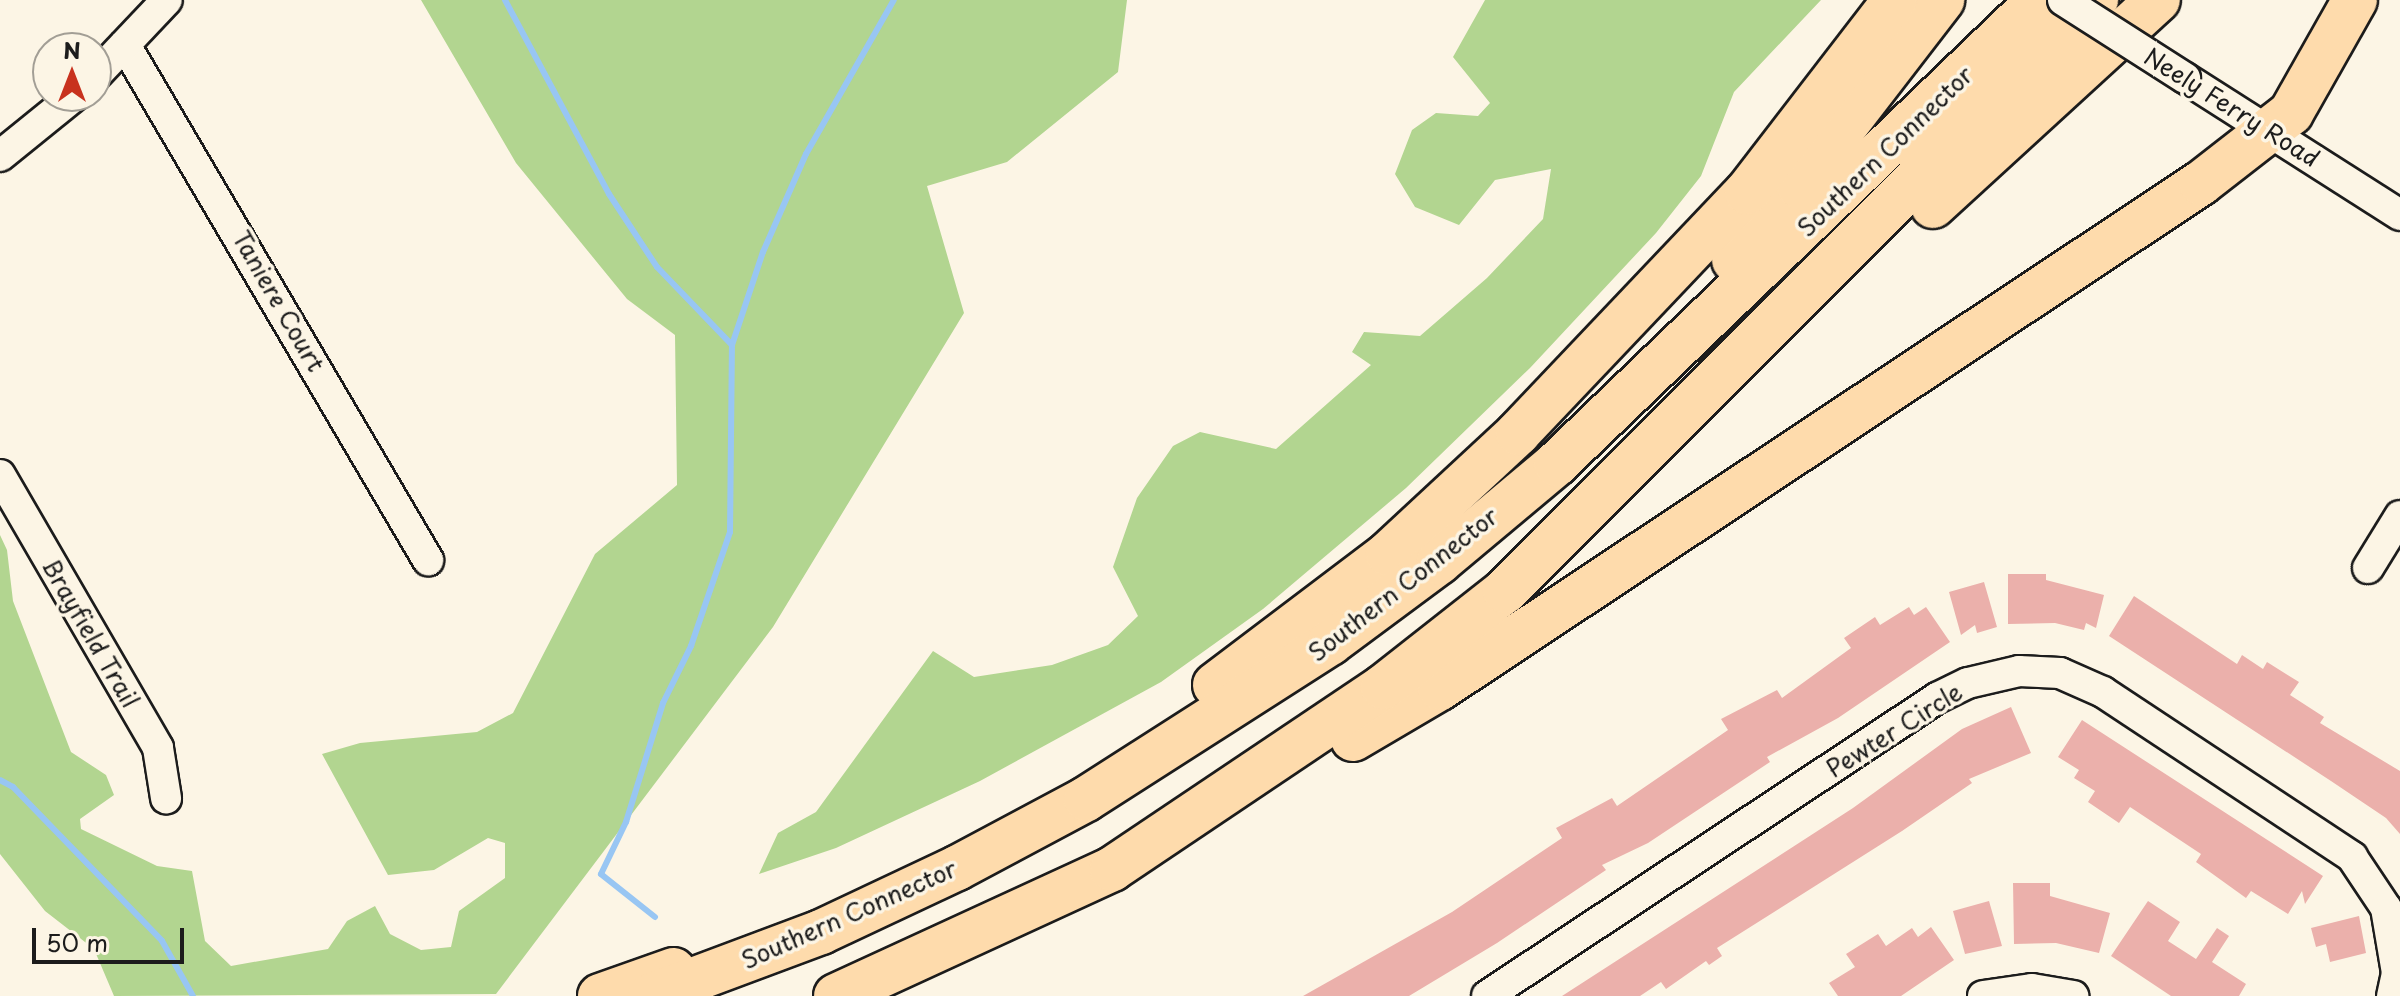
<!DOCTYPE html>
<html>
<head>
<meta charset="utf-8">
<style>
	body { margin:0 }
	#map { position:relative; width:2400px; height:996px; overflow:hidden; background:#fcf5e5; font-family:"Playpen Sans",sans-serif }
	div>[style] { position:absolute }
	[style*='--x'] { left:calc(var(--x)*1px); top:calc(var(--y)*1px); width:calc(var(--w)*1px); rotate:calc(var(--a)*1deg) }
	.green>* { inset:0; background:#b2d590 }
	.stream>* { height:6px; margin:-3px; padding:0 3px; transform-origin:3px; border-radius:3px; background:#98c6f3 }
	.building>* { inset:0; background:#ebb0ab }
	.roads { filter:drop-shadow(2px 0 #1c1c1c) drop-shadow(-2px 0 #1c1c1c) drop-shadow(0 2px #1c1c1c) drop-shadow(0 -2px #1c1c1c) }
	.minor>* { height:30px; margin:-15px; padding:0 15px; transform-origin:15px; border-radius:15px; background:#fcf5e5 }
	.highway>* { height:44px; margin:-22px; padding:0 22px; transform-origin:22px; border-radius:22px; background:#fedbac }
	.bridges { filter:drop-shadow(2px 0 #1c1c1c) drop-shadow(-2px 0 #1c1c1c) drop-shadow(0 2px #1c1c1c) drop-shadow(0 -2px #1c1c1c) }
	.minor-bridge>* { height:30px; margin:-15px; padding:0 15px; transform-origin:15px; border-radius:15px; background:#fcf5e5 }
	span { translate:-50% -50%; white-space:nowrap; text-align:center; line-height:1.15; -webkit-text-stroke:7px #fcf5e5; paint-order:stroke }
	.street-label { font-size:24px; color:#1c1c1c }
	.north { position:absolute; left:32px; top:32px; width:80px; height:80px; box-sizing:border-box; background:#fcf5e5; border:2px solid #a29e95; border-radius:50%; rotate:0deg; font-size:22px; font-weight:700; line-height:32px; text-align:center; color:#1c1c1c }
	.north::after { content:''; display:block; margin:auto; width:28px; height:36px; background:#c8321e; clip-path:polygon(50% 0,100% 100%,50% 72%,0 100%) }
	.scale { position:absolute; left:32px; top:928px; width:152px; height:36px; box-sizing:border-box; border:4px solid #1c1c1c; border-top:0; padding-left:10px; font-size:24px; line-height:28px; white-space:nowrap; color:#1c1c1c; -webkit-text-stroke:6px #fcf5e5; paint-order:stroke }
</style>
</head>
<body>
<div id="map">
	<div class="green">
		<div style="clip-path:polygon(421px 0,1127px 0,1118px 72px,1007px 162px,927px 186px,964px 313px,773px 627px,496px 994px,114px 996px,94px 949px,45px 911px,0 854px,0 535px,7px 550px,13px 601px,71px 752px,106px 775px,114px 795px,80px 819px,81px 829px,157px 866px,192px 871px,205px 941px,231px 966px,328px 949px,347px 921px,375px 906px,390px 934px,421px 950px,451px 947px,459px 911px,505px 878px,505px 843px,488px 838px,434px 870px,388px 875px,322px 754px,360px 743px,477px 732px,513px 713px,595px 554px,677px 485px,675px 335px,627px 299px,516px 163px)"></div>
		<div style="clip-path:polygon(1485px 0,1821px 0,1734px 92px,1701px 176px,1656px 233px,1530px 368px,1406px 488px,1263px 609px,1161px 682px,980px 781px,836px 848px,759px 874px,778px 833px,816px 812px,933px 651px,974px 677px,1052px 665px,1108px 645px,1138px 616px,1113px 567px,1137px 498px,1173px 446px,1200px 432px,1276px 449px,1371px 365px,1352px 352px,1364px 332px,1420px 336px,1487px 278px,1543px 219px,1551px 169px,1495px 180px,1459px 225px,1415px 207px,1395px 174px,1412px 130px,1436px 113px,1478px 116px,1490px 103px,1453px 57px)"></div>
	</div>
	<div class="stream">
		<div style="--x:505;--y:0;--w:220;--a:61.8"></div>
		<div style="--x:609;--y:194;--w:87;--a:56.7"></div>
		<div style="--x:657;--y:267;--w:108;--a:46.1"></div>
		<div style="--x:0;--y:780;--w:15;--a:28"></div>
		<div style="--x:13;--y:787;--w:214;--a:45.9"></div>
		<div style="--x:162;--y:941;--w:63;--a:60.6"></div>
		<div style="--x:655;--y:917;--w:69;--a:-141.5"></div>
		<div style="--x:601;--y:874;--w:58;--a:-64.3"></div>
		<div style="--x:626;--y:822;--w:125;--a:-72.7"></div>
		<div style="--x:663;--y:703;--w:64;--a:-63.8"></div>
		<div style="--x:691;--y:646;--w:120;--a:-71.1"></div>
		<div style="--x:730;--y:532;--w:187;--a:-89.4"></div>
		<div style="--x:732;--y:345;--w:98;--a:-71.6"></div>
		<div style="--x:763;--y:252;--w:107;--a:-66.3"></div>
		<div style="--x:806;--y:154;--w:177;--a:-60.3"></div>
	</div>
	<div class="building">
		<div style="clip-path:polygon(2008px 574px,2046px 574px,2046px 580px,2104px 595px,2096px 628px,2086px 623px,2084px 630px,2055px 623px,2008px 624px)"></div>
		<div style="clip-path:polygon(1984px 582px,1997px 627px,1977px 633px,1975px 625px,1961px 635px,1949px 592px)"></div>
		<div style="clip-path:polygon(2134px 596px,2237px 664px,2242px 655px,2263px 669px,2267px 662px,2299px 682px,2290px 695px,2324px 717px,2320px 723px,2400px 771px,2400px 834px,2386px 818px,2331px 781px,2109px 636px)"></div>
		<div style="clip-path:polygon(1909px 607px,1914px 615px,1926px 607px,1950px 642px,1838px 718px,1767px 757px,1770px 762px,1648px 843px,1602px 865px,1606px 870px,1497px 943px,1409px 996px,1303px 996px,1452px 912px,1562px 838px,1556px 828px,1612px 798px,1617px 806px,1728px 730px,1721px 719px,1777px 690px,1782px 698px,1851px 648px,1844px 638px,1875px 617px,1880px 625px)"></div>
		<div style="clip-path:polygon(2011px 707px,2031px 753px,1969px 779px,1972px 783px,1902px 831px,1717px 948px,1722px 956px,1709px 965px,1706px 961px,1666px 989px,1661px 982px,1640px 996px,1562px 996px,1853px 808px,1962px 729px)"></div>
		<div style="clip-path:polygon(2082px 720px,2323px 876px,2305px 904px,2302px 891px,2288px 914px,2251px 891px,2246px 898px,2196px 862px,2201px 854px,2130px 807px,2119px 823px,2088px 802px,2095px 791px,2074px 778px,2079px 770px,2058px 757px)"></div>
		<div style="clip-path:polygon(2013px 883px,2050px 883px,2050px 896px,2110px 913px,2099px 953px,2056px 943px,2014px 944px)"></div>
		<div style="clip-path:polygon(1989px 901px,2002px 946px,1965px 954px,1953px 911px)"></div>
		<div style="clip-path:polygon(2148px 901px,2180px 922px,2168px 941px,2196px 959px,2217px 928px,2229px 936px,2212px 962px,2246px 984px,2239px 996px,2171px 996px,2111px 956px)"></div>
		<div style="clip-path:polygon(2359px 916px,2366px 953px,2330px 962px,2326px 944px,2316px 947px,2311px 928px)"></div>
		<div style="clip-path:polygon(1931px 927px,1954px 960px,1901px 996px,1838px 996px,1829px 983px,1855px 967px,1846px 954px,1878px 934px,1886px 946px,1912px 928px,1918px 937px)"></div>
	</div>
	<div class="roads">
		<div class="minor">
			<div style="--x:125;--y:45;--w:598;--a:59.53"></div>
			<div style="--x:96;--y:75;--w:103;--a:-46.6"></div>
			<div style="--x:2185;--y:78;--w:255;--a:32.5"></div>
			<div style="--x:0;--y:156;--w:95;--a:-39"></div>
			<div style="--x:0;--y:475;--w:315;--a:59.9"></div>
			<div style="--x:158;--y:748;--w:51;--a:80.9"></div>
			<div style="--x:2368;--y:568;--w:61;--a:-58.4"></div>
			<div style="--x:1487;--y:996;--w:540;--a:-33.51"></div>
			<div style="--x:1937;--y:698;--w:34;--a:-26"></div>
			<div style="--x:1968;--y:683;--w:52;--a:-13.2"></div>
			<div style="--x:2019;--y:671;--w:41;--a:2.8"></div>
			<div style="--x:2060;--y:673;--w:47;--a:23.8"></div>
			<div style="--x:2103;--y:692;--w:299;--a:33.5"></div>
			<div style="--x:2352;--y:857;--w:61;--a:56.3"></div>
			<div style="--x:2386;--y:908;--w:66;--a:80.4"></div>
			<div style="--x:2397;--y:973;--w:24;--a:102"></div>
			<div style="--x:1983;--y:996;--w:49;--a:-8.1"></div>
			<div style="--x:2032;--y:989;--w:42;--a:9.7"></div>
		</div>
		<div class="highway">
			<div style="--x:1933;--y:206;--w:305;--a:-42.5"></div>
			<div style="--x:1734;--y:260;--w:98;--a:-48.7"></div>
			<div style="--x:1799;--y:186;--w:235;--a:-52.4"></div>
			<div style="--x:1215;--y:685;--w:217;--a:-37.1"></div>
			<div style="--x:1388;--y:554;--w:178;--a:-42.9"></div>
			<div style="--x:1518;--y:433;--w:332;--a:-46.5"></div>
			<div style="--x:1747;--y:192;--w:242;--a:-52.4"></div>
			<div style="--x:1353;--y:739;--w:101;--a:-30.4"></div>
			<div style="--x:1440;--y:688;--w:913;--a:-33.57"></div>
			<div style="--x:2201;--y:183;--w:114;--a:-37.9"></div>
			<div style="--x:2291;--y:113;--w:130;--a:-60.5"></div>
			<div style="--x:600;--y:996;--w:78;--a:-19.4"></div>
			<div style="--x:650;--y:996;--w:183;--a:-20.5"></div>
			<div style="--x:821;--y:932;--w:150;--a:-25.2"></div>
			<div style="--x:957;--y:868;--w:146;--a:-28.1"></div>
			<div style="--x:1086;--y:799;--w:290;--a:-32.6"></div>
			<div style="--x:1330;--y:643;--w:136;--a:-36.6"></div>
			<div style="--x:1439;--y:562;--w:153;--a:-39.9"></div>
			<div style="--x:1556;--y:464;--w:670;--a:-43.85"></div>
			<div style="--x:836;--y:996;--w:304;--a:-24.7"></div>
			<div style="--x:1112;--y:869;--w:326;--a:-33.9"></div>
			<div style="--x:1383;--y:687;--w:155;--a:-38.2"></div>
			<div style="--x:1505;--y:591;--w:836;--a:-45"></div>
		</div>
	</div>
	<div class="bridges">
		<div class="minor-bridge">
			<div style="--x:2063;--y:0;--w:145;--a:32.6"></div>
		</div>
	</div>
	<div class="street-label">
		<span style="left:2232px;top:107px;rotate:32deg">Neely Ferry Road</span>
		<span style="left:1885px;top:151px;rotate:-44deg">Southern Connector</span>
		<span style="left:279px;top:301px;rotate:60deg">Taniere Court</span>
		<span style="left:1403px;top:584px;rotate:-38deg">Southern Connector</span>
		<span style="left:91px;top:633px;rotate:60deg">Brayfield Trail</span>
		<span style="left:1894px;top:730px;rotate:-32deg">Pewter Circle</span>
		<span style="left:849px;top:914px;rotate:-24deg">Southern Connector</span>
	</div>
	<div class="north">N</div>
	<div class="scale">50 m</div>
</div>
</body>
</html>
